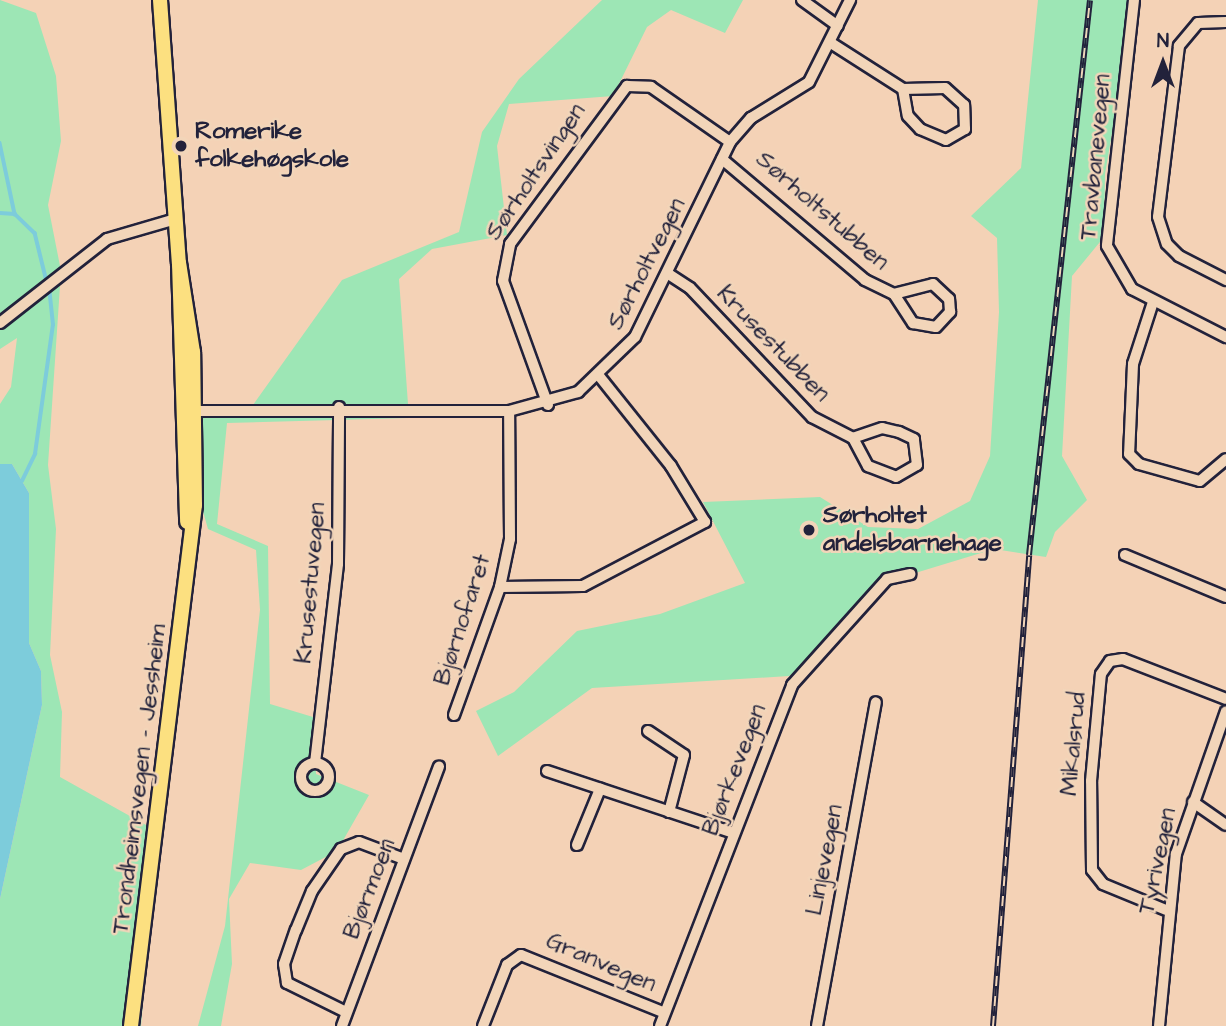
<!DOCTYPE html>
<html>
<head>
<meta charset="utf-8">
<style>
	body { margin:0 }
	#map { position:relative; width:1226px; height:1026px; overflow:hidden; background:#f4d2b6; font-family:"Architects Daughter",sans-serif }
	div>[style] { position:absolute }
	[style*='--x'] { left:calc(var(--x)*1px); top:calc(var(--y)*1px); width:calc(var(--w)*1px); rotate:calc(var(--a)*1deg) }
	.green>* { inset:0; background:#9de6b5 }
	.water>* { inset:0; background:#7dccdb }
	.stream>* { height:3.5px; margin:-1.75px; padding:0 1.75px; transform-origin:1.75px; border-radius:1.75px; background:#7dccdb }
	.roads { filter:drop-shadow(2px 0 #22223b) drop-shadow(-2px 0 #22223b) drop-shadow(0 2px #22223b) drop-shadow(0 -2px #22223b) }
	.minor>* { height:10px; margin:-5px; padding:0 5px; transform-origin:5px; border-radius:5px; background:#f2d5b9 }
	.minor>.ring { margin:-5px; padding:0; box-sizing:content-box; background:none; border:10px solid #f2d5b9; border-radius:50% }
	.major>* { height:14px; margin:-7px; padding:0 7px; transform-origin:7px; border-radius:7px; background:#fce080 }
	.rail>* { height:6px; margin-top:-3px; transform-origin:0; background:repeating-linear-gradient(90deg,#f2d5b9 0 10px,#22223b 0 20px); box-sizing:border-box; border-block:2px solid #22223b }
	.dots>* { width:19px; height:19px; translate:-50% -50%; box-sizing:border-box; border:4px solid #f2d5b9; border-radius:50% }
	span { translate:-50% -50%; white-space:nowrap; text-align:center; line-height:1.15; -webkit-text-stroke:5px #f2d5b9; paint-order:stroke }
	.poi-label { font-size:24px; color:#22223b; font-weight:700 }
	.left { translate:0 -50%; text-align:left }
	.street-label { font-size:24px; color:#22223b }
	.north { position:absolute; left:1128px; top:28px; width:70px; height:70px; -webkit-text-stroke:5px #f2d5b9; paint-order:stroke; rotate:0deg; font-size:19px; font-weight:700; line-height:28px; text-align:center; color:#22223b }
	.north::after { content:''; display:block; margin:auto; width:24px; height:32px; background:#22223b; clip-path:polygon(50% 0,100% 100%,50% 72%,0 100%) }
</style>
</head>
<body>
<div id="map">
	<div class="green">
		<div style="clip-path:polygon(0 0,36px 13px,56px 76px,61px 141px,48px 205px,61px 271px,48px 465px,56px 529px,50px 655px,62px 712px,60px 777px,146px 825px,154px 880px,141px 1026px,0 1026px,0 899px,42px 705px,41px 671px,29px 643px,29px 493px,12px 464px,0 464px,0 404px,11px 387px,17px 338px,0 349px)"></div>
		<div style="clip-path:polygon(602px 0,743px 0,725px 33px,671px 10px,647px 27px,613px 96px,509px 104px,497px 146px,507px 235px,432px 249px,399px 279px,409px 418px,227px 423px,217px 524px,268px 546px,270px 704px,313px 717px,316px 774px,369px 795px,337px 851px,301px 870px,250px 863px,229px 899px,232px 964px,221px 1026px,198px 1026px,225px 926px,260px 610px,256px 550px,208px 529px,194px 480px,201px 415px,253px 405px,342px 280px,459px 232px,482px 132px,519px 79px)"></div>
		<div style="clip-path:polygon(1038px 0,1135px 0,1105px 174px,1104px 237px,1072px 276px,1062px 456px,1087px 500px,1055px 532px,1046px 557px,994px 549px,912px 574px,878px 594px,837px 646px,789px 676px,592px 688px,498px 756px,476px 711px,514px 692px,577px 631px,660px 614px,745px 583px,703px 502px,820px 497px,868px 527px,918px 529px,970px 501px,990px 456px,999px 312px,997px 238px,971px 216px,1021px 168px)"></div>
	</div>
	<div class="water">
		<div style="clip-path:polygon(0 464px,12px 464px,29px 493px,29px 643px,41px 671px,42px 705px,0 899px)"></div>
	</div>
	<div class="stream">
		<div style="--x:0;--y:143;--w:73;--a:78.1"></div>
		<div style="--x:15;--y:214;--w:28;--a:44"></div>
		<div style="--x:35;--y:233;--w:50;--a:76.2"></div>
		<div style="--x:0;--y:213;--w:15;--a:4"></div>
		<div style="--x:22;--y:481;--w:30;--a:-64"></div>
		<div style="--x:35;--y:454;--w:130;--a:-82.1"></div>
		<div style="--x:53;--y:325;--w:36;--a:-96"></div>
	</div>
	<div class="roads">
		<div class="minor">
			<div style="--x:802;--y:0;--w:44;--a:35.8"></div>
			<div style="--x:1134;--y:0;--w:247;--a:96.3"></div>
			<div style="--x:1107;--y:246;--w:50;--a:59.8"></div>
			<div style="--x:1132;--y:289;--w:106;--a:27.1"></div>
			<div style="--x:1226;--y:22;--w:28;--a:178"></div>
			<div style="--x:1198;--y:23;--w:30;--a:130"></div>
			<div style="--x:1179;--y:46;--w:172;--a:97"></div>
			<div style="--x:1158;--y:217;--w:28;--a:72"></div>
			<div style="--x:1167;--y:244;--w:17;--a:45"></div>
			<div style="--x:1179;--y:256;--w:53;--a:27.1"></div>
			<div style="--x:831;--y:43;--w:85;--a:32.6"></div>
			<div style="--x:903;--y:89;--w:27;--a:80"></div>
			<div style="--x:908;--y:116;--w:18;--a:47"></div>
			<div style="--x:920;--y:129;--w:28;--a:23"></div>
			<div style="--x:946;--y:140;--w:22;--a:-30"></div>
			<div style="--x:965;--y:129;--w:24;--a:-92"></div>
			<div style="--x:964;--y:105;--w:25;--a:-138"></div>
			<div style="--x:945;--y:88;--w:42;--a:178.6"></div>
			<div style="--x:722;--y:159;--w:187;--a:40.2"></div>
			<div style="--x:865;--y:280;--w:32;--a:26"></div>
			<div style="--x:894;--y:294;--w:35;--a:57"></div>
			<div style="--x:913;--y:323;--w:23;--a:10"></div>
			<div style="--x:936;--y:327;--w:21;--a:-47"></div>
			<div style="--x:950;--y:312;--w:13;--a:-94"></div>
			<div style="--x:949;--y:299;--w:22;--a:-137"></div>
			<div style="--x:933;--y:284;--w:40;--a:165.6"></div>
			<div style="--x:667;--y:273;--w:27;--a:33"></div>
			<div style="--x:690;--y:288;--w:178;--a:46.6"></div>
			<div style="--x:812;--y:417;--w:46;--a:27.1"></div>
			<div style="--x:853;--y:438;--w:32;--a:62"></div>
			<div style="--x:868;--y:466;--w:30;--a:21"></div>
			<div style="--x:896;--y:477;--w:24;--a:-30"></div>
			<div style="--x:917;--y:465;--w:26;--a:-97"></div>
			<div style="--x:914;--y:439;--w:17;--a:-155"></div>
			<div style="--x:899;--y:432;--w:17;--a:-167"></div>
			<div style="--x:882;--y:428;--w:31;--a:161"></div>
			<div style="--x:1153;--y:302;--w:65;--a:107.9"></div>
			<div style="--x:1133;--y:364;--w:90;--a:92.5"></div>
			<div style="--x:1129;--y:454;--w:14;--a:45"></div>
			<div style="--x:1139;--y:464;--w:63;--a:15.6"></div>
			<div style="--x:1200;--y:481;--w:34;--a:-40"></div>
			<div style="--x:0;--y:323;--w:136;--a:-38.1"></div>
			<div style="--x:107;--y:239;--w:72;--a:-16.2"></div>
			<div style="--x:548;--y:405;--w:132;--a:-109.9"></div>
			<div style="--x:503;--y:281;--w:38;--a:-79"></div>
			<div style="--x:510;--y:244;--w:197;--a:-53.5"></div>
			<div style="--x:627;--y:86;--w:24;--a:2"></div>
			<div style="--x:651;--y:87;--w:96;--a:34.8"></div>
			<div style="--x:190;--y:411;--w:319;--a:0"></div>
			<div style="--x:509;--y:411;--w:72;--a:-15.4"></div>
			<div style="--x:578;--y:392;--w:79;--a:-44"></div>
			<div style="--x:635;--y:337;--w:217;--a:-64"></div>
			<div style="--x:730;--y:142;--w:32;--a:-49"></div>
			<div style="--x:751;--y:118;--w:68;--a:-31.8"></div>
			<div style="--x:809;--y:82;--w:92;--a:-63.4"></div>
			<div style="--x:1125;--y:555;--w:109;--a:22.6"></div>
			<div style="--x:500;--y:587;--w:83;--a:-0.7"></div>
			<div style="--x:583;--y:586;--w:138;--a:-27.7"></div>
			<div style="--x:705;--y:522;--w:66;--a:-121.3"></div>
			<div style="--x:671;--y:466;--w:114;--a:-128.6"></div>
			<div style="--x:454;--y:715;--w:136;--a:-70.2"></div>
			<div style="--x:500;--y:587;--w:49;--a:-78.2"></div>
			<div style="--x:510;--y:539;--w:128;--a:-90.4"></div>
			<div style="--x:648;--y:731;--w:43;--a:33.7"></div>
			<div style="--x:684;--y:755;--w:59;--a:104.7"></div>
			<div style="--x:315;--y:763;--w:200;--a:-83.4"></div>
			<div style="--x:338;--y:564;--w:157;--a:-89.6"></div>
			<div class="ring" style="left:301px;top:763px;width:18px;height:18px"></div>
			<div style="--x:547;--y:771;--w:196;--a:18.4"></div>
			<div style="--x:1193;--y:802;--w:40;--a:34.9"></div>
			<div style="--x:577;--y:845;--w:61;--a:-67.7"></div>
			<div style="--x:1166;--y:910;--w:68;--a:-157.6"></div>
			<div style="--x:1103;--y:884;--w:18;--a:-128"></div>
			<div style="--x:1092;--y:870;--w:89;--a:-90.6"></div>
			<div style="--x:1091;--y:781;--w:107;--a:-84.7"></div>
			<div style="--x:1101;--y:674;--w:16;--a:-55"></div>
			<div style="--x:1110;--y:661;--w:13;--a:-9"></div>
			<div style="--x:1123;--y:659;--w:110;--a:21.2"></div>
			<div style="--x:346;--y:1012;--w:66;--a:-153.8"></div>
			<div style="--x:287;--y:983;--w:19;--a:-99"></div>
			<div style="--x:284;--y:964;--w:36;--a:-71"></div>
			<div style="--x:296;--y:930;--w:42;--a:-67.7"></div>
			<div style="--x:312;--y:891;--w:51;--a:-55.4"></div>
			<div style="--x:341;--y:849;--w:19;--a:-21"></div>
			<div style="--x:359;--y:842;--w:48;--a:20.7"></div>
			<div style="--x:342;--y:1026;--w:277;--a:-69.5"></div>
			<div style="--x:483;--y:1026;--w:66;--a:-68.5"></div>
			<div style="--x:507;--y:965;--w:17;--a:-36"></div>
			<div style="--x:521;--y:955;--w:153;--a:21.9"></div>
			<div style="--x:660;--y:1026;--w:366;--a:-68.8"></div>
			<div style="--x:792;--y:685;--w:142;--a:-48.1"></div>
			<div style="--x:887;--y:579;--w:24;--a:-12"></div>
			<div style="--x:817;--y:1026;--w:329;--a:-79.7"></div>
			<div style="--x:1159;--y:1026;--w:173;--a:-84.4"></div>
			<div style="--x:1176;--y:854;--w:151;--a:-70.7"></div>
		</div>
		<div class="major">
			<div style="--x:160;--y:0;--w:264;--a:85.9"></div>
			<div style="--x:179;--y:263;--w:259;--a:88.2"></div>
			<div style="--x:131;--y:1026;--w:525;--a:-83"></div>
			<div style="--x:195;--y:505;--w:153;--a:-90.7"></div>
			<div style="--x:193;--y:352;--w:90;--a:-98.9"></div>
		</div>
	</div>
	<div class="rail">
		<div style="--x:993;--y:1026;--w:472;--a:-85.6"></div>
		<div style="--x:1029;--y:555;--w:558;--a:-83.73"></div>
	</div>
	<div class="dots">
		<div style="left:181px;top:146px;background:#22223b"></div>
		<div style="left:809px;top:530px;background:#22223b"></div>
	</div>
	<div class="poi-label">
		<span class="left" style="left:195px;top:146px">Romerike<br>folkehøgskole</span>
		<span class="left" style="left:823px;top:530px">Sørholtet<br>andelsbarnehage</span>
	</div>
	<div class="street-label">
		<span style="left:1096px;top:157px;rotate:-85deg">Travbanevegen</span>
		<span style="left:536px;top:172px;rotate:-56deg">Sørholtsvingen</span>
		<span style="left:822px;top:211px;rotate:41deg">Sørholtstubben</span>
		<span style="left:647px;top:264px;rotate:-63deg">Sørholtvegen</span>
		<span style="left:773px;top:344px;rotate:46deg">Krusestubben</span>
		<span style="left:311px;top:583px;rotate:-85deg">Krusestuvegen</span>
		<span style="left:463px;top:620px;rotate:-72deg">Bjørnofaret</span>
		<span style="left:1074px;top:744px;rotate:-85deg">Mikalsrud</span>
		<span style="left:735px;top:770px;rotate:-69deg">Bjørkevegen</span>
		<span style="left:140px;top:779px;rotate:-83deg">Trondheimsvegen - Jessheim</span>
		<span style="left:825px;top:860px;rotate:-79deg">Linjevegen</span>
		<span style="left:1158px;top:861px;rotate:-78deg">Tyrivegen</span>
		<span style="left:370px;top:889px;rotate:-69deg">Bjørmoen</span>
		<span style="left:601px;top:963px;rotate:23deg">Granvegen</span>
	</div>
	<div class="north">N</div>
</div>
</body>
</html>
